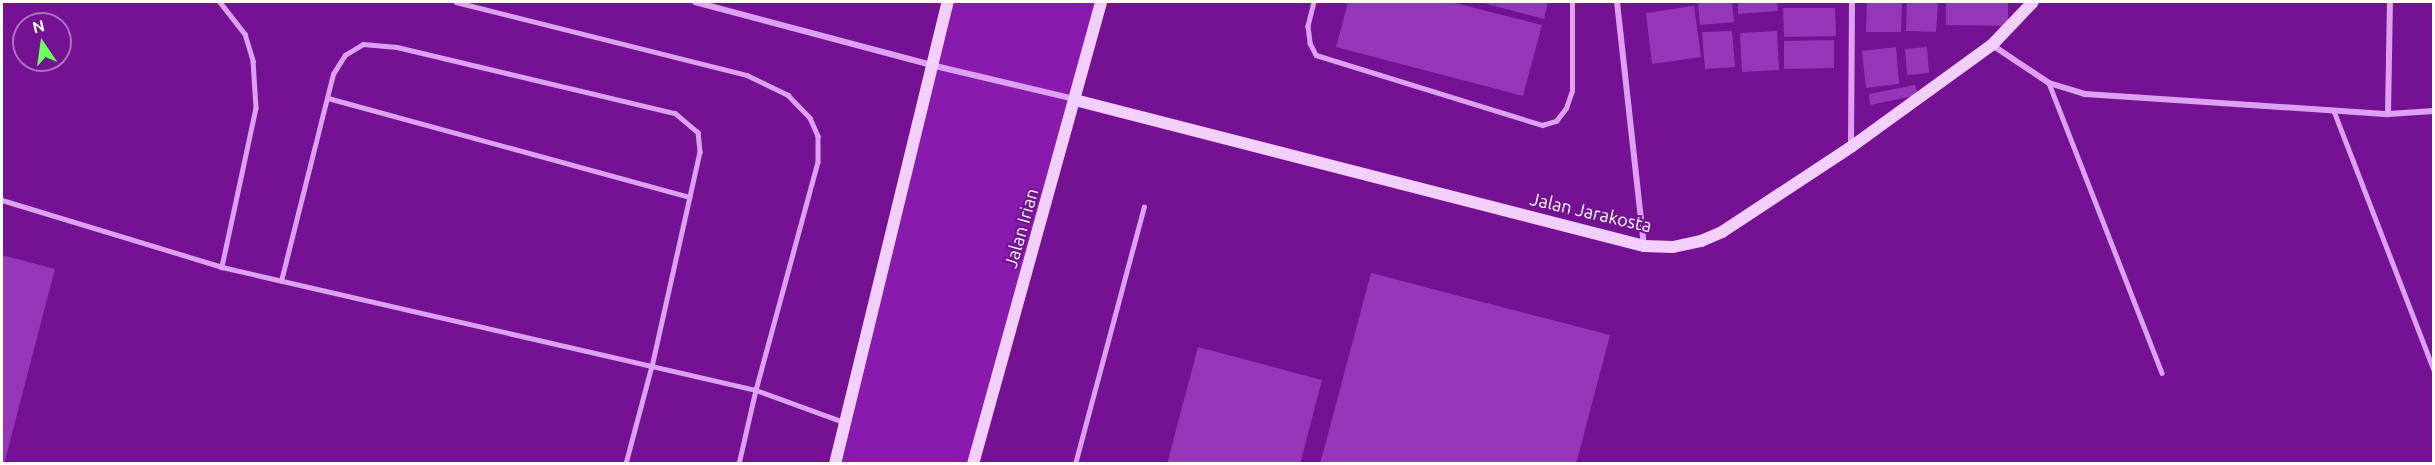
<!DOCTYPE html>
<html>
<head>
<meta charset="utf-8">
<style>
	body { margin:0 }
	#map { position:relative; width:2435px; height:465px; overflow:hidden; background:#741293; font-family:Ubuntu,sans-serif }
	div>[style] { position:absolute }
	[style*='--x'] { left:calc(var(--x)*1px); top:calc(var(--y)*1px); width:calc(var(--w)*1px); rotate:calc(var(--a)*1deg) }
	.green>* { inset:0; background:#881aad }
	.building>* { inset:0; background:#9836ba }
	.lane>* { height:4.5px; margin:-2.25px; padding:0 2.25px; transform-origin:2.25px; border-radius:2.25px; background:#dda0f2 }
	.street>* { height:6px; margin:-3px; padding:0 3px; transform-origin:3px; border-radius:3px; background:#dda0f2 }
	.secondary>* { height:12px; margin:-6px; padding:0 6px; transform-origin:6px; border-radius:6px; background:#f2cffc }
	span { translate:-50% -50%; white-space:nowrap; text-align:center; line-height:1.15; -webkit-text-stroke:4.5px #741293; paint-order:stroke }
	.street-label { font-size:18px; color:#fff }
	.frame { position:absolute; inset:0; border:3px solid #fff; pointer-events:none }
	.north { position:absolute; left:12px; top:12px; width:60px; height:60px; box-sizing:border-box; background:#741293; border:2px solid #ac71be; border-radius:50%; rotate:347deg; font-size:16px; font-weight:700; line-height:24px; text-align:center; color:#fff }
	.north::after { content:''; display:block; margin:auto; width:21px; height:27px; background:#70ff61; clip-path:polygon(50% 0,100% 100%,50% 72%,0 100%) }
</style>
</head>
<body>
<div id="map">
	<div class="green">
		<div style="clip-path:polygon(948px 2px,1101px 2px,973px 463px,832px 464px)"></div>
	</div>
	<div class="building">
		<div style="clip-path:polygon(1348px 2px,1451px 2px,1542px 25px,1523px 96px,1336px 47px)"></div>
		<div style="clip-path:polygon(1480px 2px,1548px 2px,1544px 19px)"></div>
		<div style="clip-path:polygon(1698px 2px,1732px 2px,1734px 22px,1700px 25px)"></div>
		<div style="clip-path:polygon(1738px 2px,1777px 2px,1778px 11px,1738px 14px)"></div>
		<div style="clip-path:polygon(1867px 2px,1902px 2px,1901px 32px,1866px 32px)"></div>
		<div style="clip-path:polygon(1907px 2px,1938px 2px,1936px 32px,1906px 31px)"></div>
		<div style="clip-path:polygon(1946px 2px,2008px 2px,2008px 26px,1946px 25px)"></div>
		<div style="clip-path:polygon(1694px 6px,1701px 57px,1652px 64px,1646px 13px)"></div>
		<div style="clip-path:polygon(1783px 8px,1835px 8px,1836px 36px,1784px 37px)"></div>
		<div style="clip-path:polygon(1732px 31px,1735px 67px,1705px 69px,1702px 32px)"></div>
		<div style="clip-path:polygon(1777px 31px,1779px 70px,1742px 72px,1740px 33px)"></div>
		<div style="clip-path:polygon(1834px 40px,1834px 68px,1784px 69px,1784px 41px)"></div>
		<div style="clip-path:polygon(1896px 47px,1899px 84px,1866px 88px,1862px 51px)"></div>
		<div style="clip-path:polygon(1927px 47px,1929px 73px,1907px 75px,1905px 49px)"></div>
		<div style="clip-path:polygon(1915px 85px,1918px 95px,1870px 105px,1869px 94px)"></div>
		<div style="clip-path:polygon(2px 255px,55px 269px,4px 464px,2px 464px)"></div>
		<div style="clip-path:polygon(1371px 273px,1610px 335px,1576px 464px,1320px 464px)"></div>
		<div style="clip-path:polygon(1198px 347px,1322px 380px,1300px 464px,1167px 464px)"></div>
	</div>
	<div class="lane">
		<div style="--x:220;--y:2;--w:41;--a:52"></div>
		<div style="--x:245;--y:34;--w:28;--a:73"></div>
		<div style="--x:253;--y:61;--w:47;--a:86.3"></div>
		<div style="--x:256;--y:108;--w:163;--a:102.1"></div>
		<div style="--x:456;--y:2;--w:300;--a:14.1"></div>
		<div style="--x:747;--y:75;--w:46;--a:26"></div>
		<div style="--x:788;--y:95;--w:32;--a:46"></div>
		<div style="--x:810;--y:118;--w:20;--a:66"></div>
		<div style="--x:818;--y:136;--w:26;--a:90"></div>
		<div style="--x:818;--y:162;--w:236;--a:105.2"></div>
		<div style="--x:756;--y:390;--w:94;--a:20"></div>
		<div style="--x:1314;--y:2;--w:25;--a:104"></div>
		<div style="--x:1308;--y:26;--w:17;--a:83"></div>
		<div style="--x:1310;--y:43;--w:13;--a:63"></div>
		<div style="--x:1316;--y:55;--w:237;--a:17.2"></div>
		<div style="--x:1542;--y:125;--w:15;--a:-16"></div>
		<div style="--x:1556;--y:121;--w:16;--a:-52"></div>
		<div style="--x:1566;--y:108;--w:18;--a:-71"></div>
		<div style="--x:1572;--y:91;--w:89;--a:-90"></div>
		<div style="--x:2049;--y:83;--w:311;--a:68.7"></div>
		<div style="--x:328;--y:98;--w:375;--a:15.3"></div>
		<div style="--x:2334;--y:111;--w:278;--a:68.9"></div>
		<div style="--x:2;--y:200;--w:230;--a:16.9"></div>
		<div style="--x:222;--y:267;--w:548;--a:12.97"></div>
		<div style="--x:756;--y:390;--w:76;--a:102.9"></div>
		<div style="--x:281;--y:281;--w:213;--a:-75.9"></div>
		<div style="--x:333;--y:74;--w:22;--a:-58"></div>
		<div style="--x:345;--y:55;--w:21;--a:-31"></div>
		<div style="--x:363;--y:44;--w:34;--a:5"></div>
		<div style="--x:397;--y:47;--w:286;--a:13.4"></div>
		<div style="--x:675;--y:113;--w:30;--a:40"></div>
		<div style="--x:698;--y:132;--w:20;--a:84"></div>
		<div style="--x:700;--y:152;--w:219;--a:102.6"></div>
		<div style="--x:652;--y:366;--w:101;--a:104.9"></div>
		<div style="--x:1075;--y:464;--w:266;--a:-75"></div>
	</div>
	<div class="street">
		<div style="--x:695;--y:2;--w:244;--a:14.9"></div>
		<div style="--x:931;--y:65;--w:148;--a:13.3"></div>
		<div style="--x:1617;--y:2;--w:244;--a:83.7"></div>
		<div style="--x:1992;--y:45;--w:69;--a:33.7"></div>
		<div style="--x:2049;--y:83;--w:38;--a:17"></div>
		<div style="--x:2085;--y:94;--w:304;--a:3.8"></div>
		<div style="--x:2388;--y:114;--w:46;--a:-3.7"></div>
		<div style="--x:2388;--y:114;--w:112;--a:-89"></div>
		<div style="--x:1851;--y:146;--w:144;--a:-89.6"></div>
	</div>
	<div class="secondary">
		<div style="--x:1075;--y:100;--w:587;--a:14.39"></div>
		<div style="--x:1644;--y:246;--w:29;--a:2"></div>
		<div style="--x:1673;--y:247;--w:29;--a:-12"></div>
		<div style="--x:1701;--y:241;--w:23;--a:-23"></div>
		<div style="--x:1722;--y:232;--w:154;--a:-33.4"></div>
		<div style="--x:1851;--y:147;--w:174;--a:-35.9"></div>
		<div style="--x:1992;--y:45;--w:59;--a:-46.4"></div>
		<div style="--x:835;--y:464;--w:476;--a:-76.3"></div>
		<div style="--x:973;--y:464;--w:479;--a:-74.5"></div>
	</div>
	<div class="street-label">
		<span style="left:1591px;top:212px;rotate:13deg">Jalan Jarakosta</span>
		<span style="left:1021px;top:228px;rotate:-74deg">Jalan Irian</span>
	</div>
	<div class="frame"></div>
	<div class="north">N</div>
</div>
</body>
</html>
